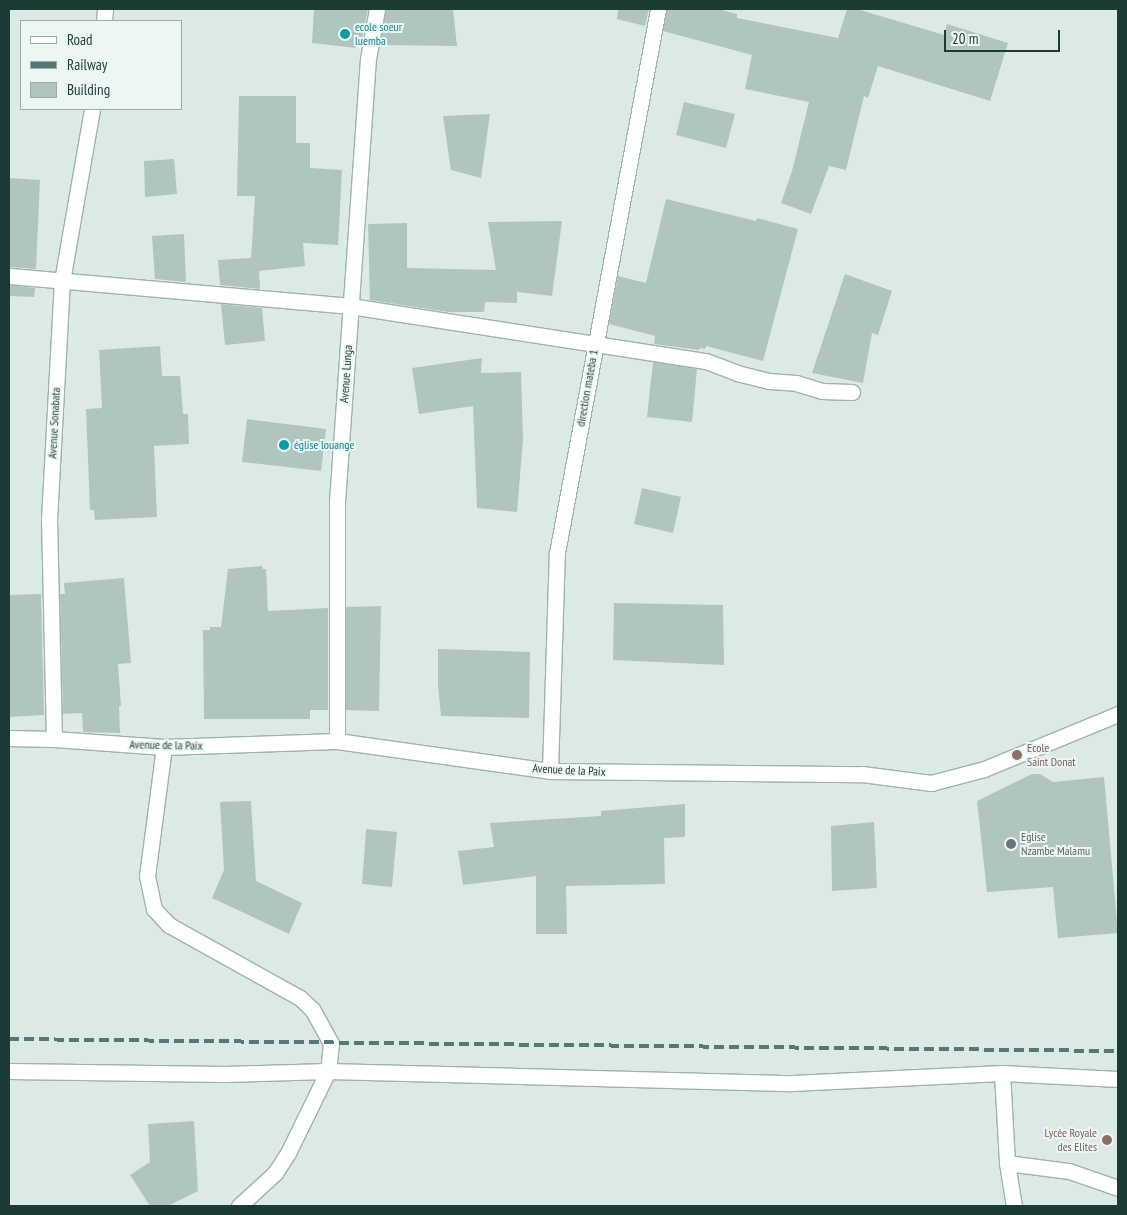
<!DOCTYPE html>
<html>
<head>
<meta charset="utf-8">
<style>
	body { margin:0 }
	#map { position:relative; width:1127px; height:1215px; overflow:hidden; background:#dceae6; font-family:"PT Sans Narrow",sans-serif }
	div>[style] { position:absolute }
	[style*='--x'] { left:calc(var(--x)*1px); top:calc(var(--y)*1px); width:calc(var(--w)*1px); rotate:calc(var(--a)*1deg) }
	.building>* { inset:0; background:#b1c5bf }
	.roads { filter:drop-shadow(1px 0 #9fb2ae) drop-shadow(-1px 0 #9fb2ae) drop-shadow(0 1px #9fb2ae) drop-shadow(0 -1px #9fb2ae) }
	.street>* { height:15px; margin:-7.5px; padding:0 7.5px; transform-origin:7.5px; border-radius:7.5px; background:#fff }
	.secondary>* { height:15px; margin:-7.5px; padding:0 7.5px; transform-origin:7.5px; border-radius:7.5px; background:#fff }
	.rail>* { height:4px; margin-top:-2px; transform-origin:0; background:repeating-linear-gradient(90deg,#567773 0 10px,transparent 0 15px) }
	.dots>* { width:14px; height:14px; translate:-50% -50%; box-sizing:border-box; border:2px solid #ecf7f3; border-radius:50% }
	span { translate:-50% -50%; white-space:nowrap; text-align:center; line-height:1.15; -webkit-text-stroke:4px #ecf7f3; paint-order:stroke }
	.culture-label { font-size:12px; color:#0d838f }
	.left { translate:0 -50%; text-align:left }
	.street-label { font-size:12px; color:#1c3b37 }
	.education-label { font-size:12px; color:#785e54 }
	.right { translate:-100% -50%; text-align:right }
	.worship-label { font-size:12px; color:#5b616d }
	.frame { position:absolute; inset:0; border:10px solid #1c3b37; pointer-events:none }
	.legend { position:absolute; left:20px; top:20px; width:162px; height:90px; box-sizing:border-box; background:#ecf7f3; border:1px solid #99aca8; margin:0; padding:6px 9px; list-style:none; font-size:15px; color:#1c3b37 }
	.legend li { display:flex; align-items:center; gap:10px; height:25px }
	.legend b { width:25px; border:1px solid #99aca8 }
	.scale { position:absolute; left:944px; top:30px; width:116px; height:22px; box-sizing:border-box; border:2px solid #1c3b37; border-top:0; padding-left:6px; font-size:15px; line-height:18px; white-space:nowrap; color:#1c3b37; -webkit-text-stroke:4px #ecf7f3; paint-order:stroke }
</style>
</head>
<body>
<div id="map">
	<div class="building">
		<div style="clip-path:polygon(314px 9px,368px 9px,361px 44px,356px 44px,356px 48px,312px 43px)"></div>
		<div style="clip-path:polygon(386px 9px,453px 9px,457px 46px,380px 45px)"></div>
		<div style="clip-path:polygon(618px 9px,649px 9px,645px 26px,617px 19px)"></div>
		<div style="clip-path:polygon(667px 9px,718px 9px,737px 14px,737px 18px,838px 38px,847px 9px,857px 9px,944px 35px,947px 24px,1008px 43px,990px 101px,878px 66px,868px 98px,864px 96px,846px 170px,829px 166px,811px 214px,781px 203px,792px 171px,809px 102px,745px 89px,752px 55px,663px 31px)"></div>
		<div style="clip-path:polygon(239px 96px,296px 96px,296px 143px,310px 143px,310px 168px,342px 170px,338px 245px,303px 243px,305px 266px,259px 271px,260px 289px,220px 285px,218px 260px,251px 258px,255px 196px,237px 196px)"></div>
		<div style="clip-path:polygon(684px 102px,735px 114px,726px 148px,676px 135px)"></div>
		<div style="clip-path:polygon(490px 114px,481px 178px,451px 170px,443px 116px)"></div>
		<div style="clip-path:polygon(174px 159px,177px 194px,145px 197px,144px 161px)"></div>
		<div style="clip-path:polygon(9px 178px,40px 180px,36px 269px,9px 267px)"></div>
		<div style="clip-path:polygon(666px 199px,756px 221px,757px 218px,798px 229px,763px 361px,706px 346px,705px 349px,700px 348px,699px 350px,654px 344px,655px 336px,609px 324px,618px 276px,646px 283px)"></div>
		<div style="clip-path:polygon(562px 221px,552px 296px,517px 292px,517px 303px,485px 302px,484px 312px,448px 312px,370px 300px,368px 224px,407px 223px,407px 268px,496px 270px,488px 222px)"></div>
		<div style="clip-path:polygon(184px 234px,186px 282px,155px 279px,152px 236px)"></div>
		<div style="clip-path:polygon(845px 274px,892px 291px,878px 335px,872px 333px,863px 383px,812px 373px)"></div>
		<div style="clip-path:polygon(9px 285px,35px 288px,34px 297px,9px 296px)"></div>
		<div style="clip-path:polygon(221px 304px,262px 308px,265px 341px,225px 345px)"></div>
		<div style="clip-path:polygon(160px 346px,162px 376px,180px 376px,183px 414px,188px 414px,189px 444px,154px 446px,157px 517px,95px 520px,94px 510px,90px 510px,86px 409px,102px 408px,99px 350px)"></div>
		<div style="clip-path:polygon(482px 358px,481px 373px,521px 372px,523px 440px,517px 512px,477px 508px,473px 406px,419px 414px,412px 368px)"></div>
		<div style="clip-path:polygon(653px 362px,697px 369px,692px 422px,647px 417px)"></div>
		<div style="clip-path:polygon(247px 419px,326px 429px,321px 471px,242px 462px)"></div>
		<div style="clip-path:polygon(642px 488px,681px 497px,673px 533px,634px 524px)"></div>
		<div style="clip-path:polygon(262px 566px,263px 569px,266px 569px,268px 611px,328px 608px,328px 710px,310px 710px,310px 719px,204px 719px,203px 630px,210px 630px,210px 627px,221px 627px,228px 569px)"></div>
		<div style="clip-path:polygon(124px 578px,131px 663px,118px 664px,121px 706px,119px 706px,120px 733px,83px 732px,82px 713px,63px 714px,60px 594px,65px 594px,64px 583px)"></div>
		<div style="clip-path:polygon(41px 594px,44px 715px,9px 717px,9px 595px)"></div>
		<div style="clip-path:polygon(614px 603px,723px 605px,724px 665px,613px 660px)"></div>
		<div style="clip-path:polygon(381px 606px,379px 711px,346px 710px,346px 607px)"></div>
		<div style="clip-path:polygon(438px 649px,530px 652px,529px 718px,441px 716px,438px 685px)"></div>
		<div style="clip-path:polygon(1032px 774px,1040px 774px,1053px 782px,1104px 777px,1118px 933px,1058px 938px,1053px 887px,987px 892px,977px 801px)"></div>
		<div style="clip-path:polygon(251px 801px,256px 881px,302px 903px,289px 934px,212px 898px,224px 870px,220px 802px)"></div>
		<div style="clip-path:polygon(685px 804px,685px 837px,664px 838px,665px 884px,566px 886px,567px 934px,536px 934px,536px 876px,463px 885px,458px 851px,494px 847px,490px 823px,601px 816px,601px 811px)"></div>
		<div style="clip-path:polygon(874px 822px,877px 888px,832px 891px,831px 826px)"></div>
		<div style="clip-path:polygon(366px 829px,397px 832px,392px 887px,362px 884px)"></div>
		<div style="clip-path:polygon(194px 1121px,198px 1191px,168px 1206px,150px 1206px,130px 1175px,150px 1162px,148px 1124px)"></div>
	</div>
	<div class="roads">
		<div class="street">
			<div style="--x:104;--y:21;--w:12;--a:-85"></div>
			<div style="--x:9;--y:276;--w:342;--a:5"></div>
			<div style="--x:350;--y:306;--w:360;--a:8.8"></div>
			<div style="--x:706;--y:361;--w:33;--a:21"></div>
			<div style="--x:737;--y:373;--w:33;--a:14"></div>
			<div style="--x:769;--y:381;--w:27;--a:4"></div>
			<div style="--x:796;--y:383;--w:27;--a:17"></div>
			<div style="--x:822;--y:391;--w:30;--a:2"></div>
			<div style="--x:54;--y:739;--w:219;--a:-91.3"></div>
			<div style="--x:49;--y:520;--w:239;--a:-86.9"></div>
			<div style="--x:62;--y:281;--w:175;--a:-80.1"></div>
			<div style="--x:337;--y:741;--w:239;--a:-90"></div>
			<div style="--x:337;--y:502;--w:444;--a:-86"></div>
			<div style="--x:368;--y:59;--w:51;--a:-79.8"></div>
			<div style="--x:164;--y:747;--w:130;--a:97.5"></div>
			<div style="--x:147;--y:876;--w:34;--a:78"></div>
			<div style="--x:154;--y:909;--w:22;--a:47"></div>
			<div style="--x:169;--y:925;--w:150;--a:29.1"></div>
			<div style="--x:300;--y:998;--w:16;--a:43"></div>
			<div style="--x:312;--y:1009;--w:39;--a:61"></div>
			<div style="--x:331;--y:1043;--w:28;--a:96"></div>
			<div style="--x:328;--y:1071;--w:91;--a:116"></div>
			<div style="--x:288;--y:1153;--w:24;--a:123"></div>
			<div style="--x:275;--y:1173;--w:49;--a:137.5"></div>
			<div style="--x:550;--y:771;--w:218;--a:-88.2"></div>
			<div style="--x:557;--y:553;--w:553;--a:-79.48"></div>
			<div style="--x:9;--y:1071;--w:216;--a:0.8"></div>
			<div style="--x:225;--y:1074;--w:103;--a:-1.7"></div>
			<div style="--x:328;--y:1071;--w:464;--a:1.5"></div>
			<div style="--x:792;--y:1083;--w:210;--a:-2.7"></div>
			<div style="--x:1002;--y:1073;--w:116;--a:3"></div>
			<div style="--x:1002;--y:1073;--w:90;--a:86.8"></div>
			<div style="--x:1007;--y:1163;--w:63;--a:7.4"></div>
			<div style="--x:1069;--y:1171;--w:52;--a:19.1"></div>
			<div style="--x:1007;--y:1163;--w:44;--a:80.8"></div>
		</div>
		<div class="secondary">
			<div style="--x:9;--y:738;--w:45;--a:1.3"></div>
			<div style="--x:54;--y:739;--w:110;--a:4.2"></div>
			<div style="--x:164;--y:747;--w:173;--a:-2"></div>
			<div style="--x:337;--y:741;--w:215;--a:8"></div>
			<div style="--x:550;--y:771;--w:312;--a:0.6"></div>
			<div style="--x:862;--y:774;--w:70;--a:7.4"></div>
			<div style="--x:931;--y:783;--w:55;--a:-14.8"></div>
			<div style="--x:984;--y:769;--w:145;--a:-22.3"></div>
		</div>
	</div>
	<div class="rail">
		<div style="--x:9;--y:1039;--w:1109;--a:0.62"></div>
	</div>
	<div class="dots">
		<div style="left:345px;top:34px;background:#0f9aa8"></div>
		<div style="left:284px;top:445px;background:#0f9aa8"></div>
		<div style="left:1017px;top:755px;background:#8d6e63"></div>
		<div style="left:1011px;top:844px;background:#6b7280"></div>
		<div style="left:1107px;top:1140px;background:#8d6e63"></div>
	</div>
	<div class="culture-label">
		<span class="left" style="left:355px;top:34px">ecole soeur<br>luemba</span>
		<span class="left" style="left:294px;top:445px">église louange</span>
	</div>
	<div class="street-label">
		<span style="left:346px;top:374px;rotate:-86deg">Avenue Lunga</span>
		<span style="left:587px;top:388px;rotate:-80deg">direction mateba 1</span>
		<span style="left:54px;top:423px;rotate:-87deg">Avenue Sonabata</span>
		<span style="left:166px;top:745px;rotate:1deg">Avenue de la Paix</span>
		<span style="left:569px;top:770px;rotate:3deg">Avenue de la Paix</span>
	</div>
	<div class="education-label">
		<span class="left" style="left:1027px;top:755px">Ecole<br>Saint Donat</span>
		<span class="right" style="left:1097px;top:1140px">Lycée Royale<br>des Elites</span>
	</div>
	<div class="worship-label">
		<span class="left" style="left:1021px;top:844px">Eglise<br>Nzambe Malamu</span>
	</div>
	<div class="frame"></div>
	<ul class="legend">
	<li><b style="height:6px;background:#fff"></b>Road</li>
	<li><b style="height:6px;background:#567773"></b>Railway</li>
	<li><b style="height:14px;background:#b1c5bf"></b>Building</li>
	</ul>
	<div class="scale">20 m</div>
</div>
</body>
</html>
